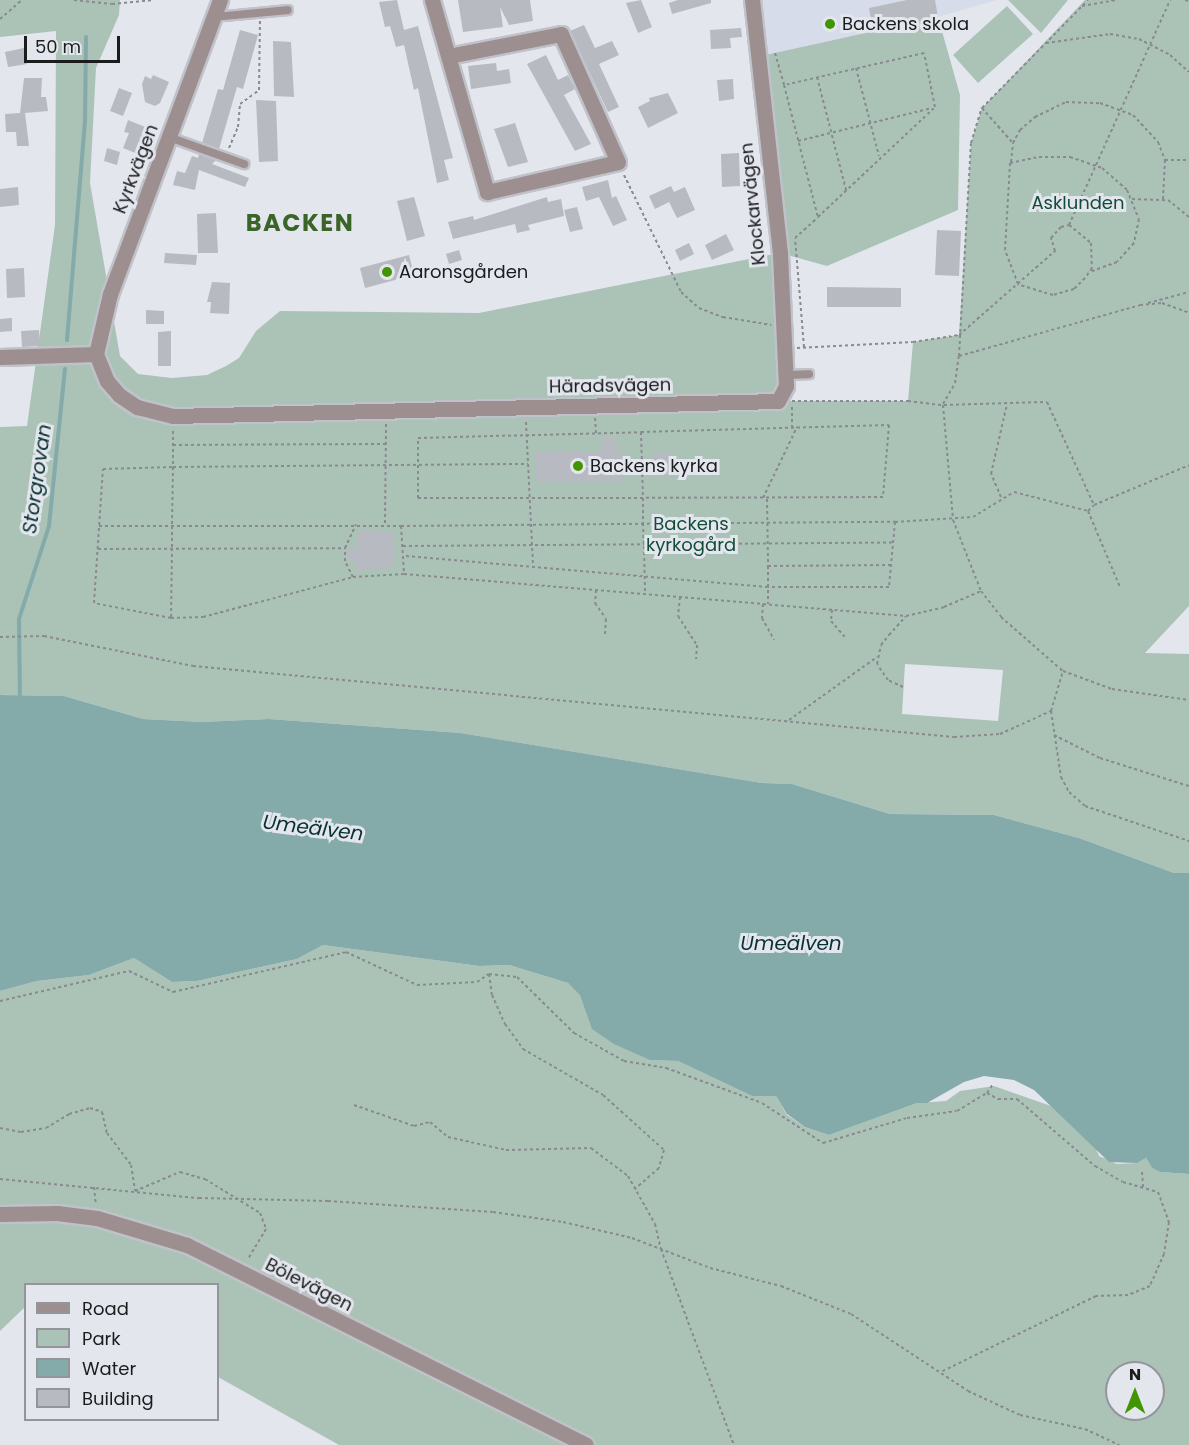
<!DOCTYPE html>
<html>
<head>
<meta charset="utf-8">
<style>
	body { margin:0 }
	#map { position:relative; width:1189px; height:1445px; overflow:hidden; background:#e4e6ee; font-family:Poppins,sans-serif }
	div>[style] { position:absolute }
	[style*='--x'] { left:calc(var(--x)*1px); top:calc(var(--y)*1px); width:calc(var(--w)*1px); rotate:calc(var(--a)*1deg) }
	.built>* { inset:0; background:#d7dceb }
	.green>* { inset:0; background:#aac3b6 }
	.water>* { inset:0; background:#84aaaa }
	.stream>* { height:4px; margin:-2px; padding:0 2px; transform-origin:2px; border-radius:2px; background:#84aaaa }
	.building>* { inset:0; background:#b7bac1 }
	.path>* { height:2px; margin-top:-1px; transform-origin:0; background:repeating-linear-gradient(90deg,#898a90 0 3px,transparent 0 6px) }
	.roads { filter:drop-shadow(2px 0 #c0c2c9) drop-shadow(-2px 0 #c0c2c9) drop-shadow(0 2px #c0c2c9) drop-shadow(0 -2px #c0c2c9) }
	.lane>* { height:8px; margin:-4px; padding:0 4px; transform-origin:4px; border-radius:4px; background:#9d8e8f }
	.street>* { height:15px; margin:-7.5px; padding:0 7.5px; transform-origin:7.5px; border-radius:7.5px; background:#9d8e8f }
	.dots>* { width:16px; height:16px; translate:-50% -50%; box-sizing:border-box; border:3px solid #e4e6ee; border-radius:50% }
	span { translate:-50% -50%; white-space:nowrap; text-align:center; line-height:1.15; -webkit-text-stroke:6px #e4e6ee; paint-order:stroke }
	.poi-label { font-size:18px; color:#1b1c1e }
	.left { translate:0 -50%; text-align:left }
	.street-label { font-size:18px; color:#1b1c1e }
	.park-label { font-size:18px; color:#114d36 }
	.water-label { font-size:20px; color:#083131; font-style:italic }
	.district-label { font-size:24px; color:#3b6429; font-weight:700; letter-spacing:1.5px }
	.legend { position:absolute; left:24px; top:1283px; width:195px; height:138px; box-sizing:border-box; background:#e4e6ee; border:2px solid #94959b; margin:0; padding:8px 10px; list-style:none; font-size:18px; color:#1b1c1e }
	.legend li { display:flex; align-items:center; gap:12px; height:30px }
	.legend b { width:30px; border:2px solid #94959b }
	.north { position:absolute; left:1105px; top:1361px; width:60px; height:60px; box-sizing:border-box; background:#e4e6ee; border:2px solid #94959b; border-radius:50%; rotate:0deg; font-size:16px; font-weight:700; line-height:24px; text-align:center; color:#1b1c1e }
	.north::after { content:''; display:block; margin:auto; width:21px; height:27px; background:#419502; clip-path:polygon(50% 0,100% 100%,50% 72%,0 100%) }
	.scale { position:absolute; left:24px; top:36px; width:96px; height:27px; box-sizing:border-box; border:3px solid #1b1c1e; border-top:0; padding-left:8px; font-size:18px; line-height:21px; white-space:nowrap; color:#1b1c1e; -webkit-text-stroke:4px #e4e6ee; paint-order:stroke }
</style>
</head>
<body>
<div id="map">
	<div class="built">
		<div style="clip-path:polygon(752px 0,997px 0,938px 17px,756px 57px)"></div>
	</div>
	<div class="green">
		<div style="clip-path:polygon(evenodd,0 0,120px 0,119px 15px,96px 68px,90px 183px,120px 356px,138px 374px,172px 378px,207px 375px,226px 366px,239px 358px,256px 331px,280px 311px,479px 313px,779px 253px,756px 57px,938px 17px,960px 95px,958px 210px,827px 266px,780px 253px,779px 401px,908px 401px,913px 342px,959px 335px,971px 143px,982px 108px,1085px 0,1189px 0,1189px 606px,1145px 653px,1189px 654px,1189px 873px,1174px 873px,1079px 838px,994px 815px,890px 814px,792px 784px,762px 783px,461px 733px,269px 719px,202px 722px,143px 719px,64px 696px,0 695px,0 427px,27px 426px,55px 225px,56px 31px,0 37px,0 0,905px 664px,1003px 670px,998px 721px,902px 714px,905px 664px)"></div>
		<div style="clip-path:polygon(1008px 0,1068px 0,1041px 33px)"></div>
		<div style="clip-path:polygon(1007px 6px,1033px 34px,978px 83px,953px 55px)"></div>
		<div style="clip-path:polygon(evenodd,323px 945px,479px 966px,509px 965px,568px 983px,650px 1060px,678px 1061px,752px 1096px,776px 1096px,787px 1115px,805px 1127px,829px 1135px,917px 1103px,946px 1101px,960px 1091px,994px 1086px,1051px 1106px,1095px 1146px,1099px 1156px,1117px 1164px,1137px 1163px,1146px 1158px,1152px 1168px,1160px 1172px,1189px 1174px,1189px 1445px,339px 1445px,218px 1377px,218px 1284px,26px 1284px,25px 1307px,0 1331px,0 991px,37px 981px,89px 975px,134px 958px,172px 982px,197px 981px,297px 959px,323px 945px,1117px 1373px,1153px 1373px,1153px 1409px,1117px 1409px,1117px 1373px)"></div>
	</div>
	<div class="water">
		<div style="clip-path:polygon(0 695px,64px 696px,143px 719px,202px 722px,269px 719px,461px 733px,762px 783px,792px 784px,890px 814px,994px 815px,1079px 838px,1174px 873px,1189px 873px,1189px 1174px,1160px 1172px,1152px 1168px,1146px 1158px,1137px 1163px,1109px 1162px,1034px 1090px,1014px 1080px,984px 1076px,964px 1082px,927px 1103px,917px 1103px,829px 1135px,805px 1127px,787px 1114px,776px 1096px,752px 1096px,678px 1061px,650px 1060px,614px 1044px,592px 1029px,580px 995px,568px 983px,509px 965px,479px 966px,323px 945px,297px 959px,197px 981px,172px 982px,134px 958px,89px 975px,37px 981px,0 991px)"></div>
	</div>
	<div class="stream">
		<div style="--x:67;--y:340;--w:221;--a:-85.3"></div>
		<div style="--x:85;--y:120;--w:83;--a:-89.3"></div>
		<div style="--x:20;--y:702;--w:83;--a:-90.7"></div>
		<div style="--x:19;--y:619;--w:98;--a:-72.1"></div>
		<div style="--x:49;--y:526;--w:158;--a:-84.2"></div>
	</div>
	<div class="building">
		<div style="clip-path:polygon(397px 0,404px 30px,418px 26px,453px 158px,444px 160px,449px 180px,437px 183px,418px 88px,414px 90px,404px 45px,396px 47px,390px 26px,385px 27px,379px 2px)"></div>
		<div style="clip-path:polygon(458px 0,530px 0,533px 21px,509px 25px,500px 7px,503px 27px,463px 32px)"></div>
		<div style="clip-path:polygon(641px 0,652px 27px,638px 33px,626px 3px)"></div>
		<div style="clip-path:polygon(678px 0,711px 0,711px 3px,672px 14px,669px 3px)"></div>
		<div style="clip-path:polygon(907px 0,935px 0,938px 17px,873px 31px,869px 8px)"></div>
		<div style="clip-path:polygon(584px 25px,595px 48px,612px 41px,619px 55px,599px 64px,619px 107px,608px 112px,570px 31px)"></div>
		<div style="clip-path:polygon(741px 28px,742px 37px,730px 38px,731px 48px,711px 49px,710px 30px)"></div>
		<div style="clip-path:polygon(240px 30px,258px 35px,243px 89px,237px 87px,219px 149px,202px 143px,218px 89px,223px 90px)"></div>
		<div style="clip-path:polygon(273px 41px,291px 42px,294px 97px,274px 96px)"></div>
		<div style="clip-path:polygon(24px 48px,27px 64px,8px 67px,5px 52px)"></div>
		<div style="clip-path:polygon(546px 55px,558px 80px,568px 75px,575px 89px,564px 95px,591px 144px,575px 151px,527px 64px)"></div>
		<div style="clip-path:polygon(496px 63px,497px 71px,509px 69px,511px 83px,471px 89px,468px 66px)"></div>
		<div style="clip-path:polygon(153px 75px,169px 82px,160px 103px,155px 106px,145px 102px,142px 84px,145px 76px,151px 79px)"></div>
		<div style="clip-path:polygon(24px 78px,42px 78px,41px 97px,46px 97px,48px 111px,25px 113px,29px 146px,17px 146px,16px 132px,6px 132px,5px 114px,20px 113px)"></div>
		<div style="clip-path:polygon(733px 79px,734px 99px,719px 101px,717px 80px)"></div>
		<div style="clip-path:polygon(119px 88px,132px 93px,123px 116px,110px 111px)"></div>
		<div style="clip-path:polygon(668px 93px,678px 113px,648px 128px,638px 107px,650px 101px,649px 98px)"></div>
		<div style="clip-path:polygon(256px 100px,276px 101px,278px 161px,259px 162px)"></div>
		<div style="clip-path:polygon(128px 120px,150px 129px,140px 155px,123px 148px,129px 133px,124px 132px)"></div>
		<div style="clip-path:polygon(515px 123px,528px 162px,508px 167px,494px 129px)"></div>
		<div style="clip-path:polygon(107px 148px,120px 152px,117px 165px,104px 161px)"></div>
		<div style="clip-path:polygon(739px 153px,740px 186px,722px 187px,721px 154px)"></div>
		<div style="clip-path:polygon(199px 154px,216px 160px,212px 164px,249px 178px,245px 187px,199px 170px,195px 190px,173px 185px,177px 171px,185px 173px,192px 156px,198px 158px)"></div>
		<div style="clip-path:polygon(608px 180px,612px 198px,616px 196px,627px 220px,613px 226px,599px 197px,586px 201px,582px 187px)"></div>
		<div style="clip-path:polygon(671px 186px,674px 192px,685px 187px,695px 210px,677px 218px,669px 202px,655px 209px,649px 196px)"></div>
		<div style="clip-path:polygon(18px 187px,19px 205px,0 207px,0 189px)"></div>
		<div style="clip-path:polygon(414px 197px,425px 236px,407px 241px,397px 201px)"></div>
		<div style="clip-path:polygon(547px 197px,548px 202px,561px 199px,564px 216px,528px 225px,530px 230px,517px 233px,515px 224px,453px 239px,448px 222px,473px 216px,474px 220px)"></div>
		<div style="clip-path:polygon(577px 207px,583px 229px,570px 232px,564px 210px)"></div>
		<div style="clip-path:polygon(216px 213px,218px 253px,198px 253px,197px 214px)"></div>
		<div style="clip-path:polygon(937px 230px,961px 231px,959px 276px,935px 275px)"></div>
		<div style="clip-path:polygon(726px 234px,734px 250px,712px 260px,705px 245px)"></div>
		<div style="clip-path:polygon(689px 243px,694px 254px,680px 261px,675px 250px)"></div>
		<div style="clip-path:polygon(459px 250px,462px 260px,449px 264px,446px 254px)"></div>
		<div style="clip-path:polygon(165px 253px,197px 255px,196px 265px,164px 263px)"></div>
		<div style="clip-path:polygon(409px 255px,414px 275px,365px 288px,360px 268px)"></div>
		<div style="clip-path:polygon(24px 268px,25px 297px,7px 298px,6px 269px)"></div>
		<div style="clip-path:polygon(212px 282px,230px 283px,229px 314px,210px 313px,211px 302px,207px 302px)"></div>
		<div style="clip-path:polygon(827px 287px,901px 288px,901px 307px,827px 307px)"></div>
		<div style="clip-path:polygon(146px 310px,164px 311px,164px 324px,146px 324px)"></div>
		<div style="clip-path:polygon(12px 318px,12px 331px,0 332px,0 319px)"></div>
		<div style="clip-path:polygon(39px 330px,40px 346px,22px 347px,21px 331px)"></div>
		<div style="clip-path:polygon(171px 331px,171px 366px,158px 366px,158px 332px)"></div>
		<div style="clip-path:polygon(602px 438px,616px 438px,616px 451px,621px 451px,621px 481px,535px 481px,535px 452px,602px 451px)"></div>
		<div style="clip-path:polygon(672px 453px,674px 475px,654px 477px,652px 454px)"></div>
		<div style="clip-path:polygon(359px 529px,394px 533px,393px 567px,356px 571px,356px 562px,348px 562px,348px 547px,356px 547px)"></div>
	</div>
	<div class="path">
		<div style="--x:74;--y:0;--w:38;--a:6"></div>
		<div style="--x:112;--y:4;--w:42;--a:-5.4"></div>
		<div style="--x:1185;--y:0;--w:4;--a:14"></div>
		<div style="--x:1082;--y:6;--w:34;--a:-10"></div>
		<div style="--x:0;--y:19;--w:29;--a:-41"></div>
		<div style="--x:1046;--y:43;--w:65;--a:-8"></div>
		<div style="--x:1110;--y:34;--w:29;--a:10"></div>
		<div style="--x:1139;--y:39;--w:35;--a:27"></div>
		<div style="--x:1170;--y:55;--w:25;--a:42"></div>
		<div style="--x:775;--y:53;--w:33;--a:74"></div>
		<div style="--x:784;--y:85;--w:136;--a:75.6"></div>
		<div style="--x:818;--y:217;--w:161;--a:-43.2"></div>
		<div style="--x:935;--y:107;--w:55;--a:-101.5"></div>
		<div style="--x:924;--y:53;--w:144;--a:167.1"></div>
		<div style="--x:856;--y:68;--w:91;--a:75.4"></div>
		<div style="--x:817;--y:77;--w:117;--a:75.6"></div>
		<div style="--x:982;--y:108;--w:45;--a:48.6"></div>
		<div style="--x:798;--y:141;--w:138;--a:-13.8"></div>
		<div style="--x:229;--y:148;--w:23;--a:-67"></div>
		<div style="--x:238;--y:127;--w:23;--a:-85"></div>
		<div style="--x:240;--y:104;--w:24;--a:-36"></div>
		<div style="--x:259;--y:90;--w:69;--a:-89.2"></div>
		<div style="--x:1165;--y:160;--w:24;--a:0"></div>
		<div style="--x:1011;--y:162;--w:19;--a:-84"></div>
		<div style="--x:1013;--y:143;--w:15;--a:-62"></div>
		<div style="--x:1020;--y:130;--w:20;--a:-41"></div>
		<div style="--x:1035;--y:117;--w:34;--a:-26"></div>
		<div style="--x:1066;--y:102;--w:34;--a:2"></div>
		<div style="--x:1100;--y:103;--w:35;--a:20"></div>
		<div style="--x:1133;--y:115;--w:37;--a:47"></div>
		<div style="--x:1158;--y:142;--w:19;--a:69"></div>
		<div style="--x:1165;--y:160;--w:39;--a:93"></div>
		<div style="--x:624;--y:175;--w:130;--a:64"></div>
		<div style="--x:681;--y:292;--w:24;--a:42"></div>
		<div style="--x:699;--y:308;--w:26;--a:21"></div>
		<div style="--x:723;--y:317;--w:49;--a:9.5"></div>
		<div style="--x:1132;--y:199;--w:36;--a:2"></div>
		<div style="--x:1168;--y:200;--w:27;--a:39"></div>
		<div style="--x:1069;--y:225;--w:28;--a:39"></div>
		<div style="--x:1091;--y:243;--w:25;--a:88"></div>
		<div style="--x:1092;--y:268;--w:12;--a:125"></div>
		<div style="--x:1085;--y:278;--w:16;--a:135"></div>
		<div style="--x:1074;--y:289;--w:22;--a:164"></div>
		<div style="--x:1053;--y:295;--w:37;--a:-163"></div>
		<div style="--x:1018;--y:284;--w:36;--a:-111"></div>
		<div style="--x:1005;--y:250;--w:87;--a:-86.7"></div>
		<div style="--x:1010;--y:163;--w:30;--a:-12"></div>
		<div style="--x:1039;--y:157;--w:31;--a:0"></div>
		<div style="--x:1070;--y:157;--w:34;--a:19"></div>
		<div style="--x:1102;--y:168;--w:33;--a:41"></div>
		<div style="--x:1127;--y:190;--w:31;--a:68"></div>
		<div style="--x:1139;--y:219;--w:25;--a:102"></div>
		<div style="--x:1134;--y:243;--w:25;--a:132"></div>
		<div style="--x:1117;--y:262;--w:30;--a:160"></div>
		<div style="--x:1148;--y:303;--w:42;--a:-15"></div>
		<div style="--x:804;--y:347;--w:109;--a:-94.7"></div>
		<div style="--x:795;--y:238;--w:31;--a:-42"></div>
		<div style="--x:797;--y:348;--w:116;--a:-3"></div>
		<div style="--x:913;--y:342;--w:47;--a:-8.7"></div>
		<div style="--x:959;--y:335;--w:128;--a:-41.2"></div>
		<div style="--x:1055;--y:251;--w:14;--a:-107"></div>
		<div style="--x:1051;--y:238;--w:15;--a:-48"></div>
		<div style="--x:1061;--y:227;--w:8;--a:-14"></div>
		<div style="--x:1069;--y:225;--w:247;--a:-65.8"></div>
		<div style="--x:959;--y:356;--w:188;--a:-15.7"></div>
		<div style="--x:1140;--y:305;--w:22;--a:-5"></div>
		<div style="--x:1162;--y:303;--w:29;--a:20"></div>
		<div style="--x:792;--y:401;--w:116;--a:0"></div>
		<div style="--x:908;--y:401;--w:35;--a:7"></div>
		<div style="--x:943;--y:405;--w:115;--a:85"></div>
		<div style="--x:953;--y:520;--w:76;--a:68.5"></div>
		<div style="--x:981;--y:591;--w:33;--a:52"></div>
		<div style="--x:1001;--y:617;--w:82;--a:41.1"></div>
		<div style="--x:1063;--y:671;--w:52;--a:20.2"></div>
		<div style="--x:1112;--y:689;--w:78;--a:8.1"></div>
		<div style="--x:943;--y:404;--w:24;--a:-60"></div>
		<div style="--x:955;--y:383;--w:27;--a:-82"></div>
		<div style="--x:959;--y:356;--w:213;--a:-86.8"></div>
		<div style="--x:971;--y:143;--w:37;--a:-73"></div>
		<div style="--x:982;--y:108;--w:151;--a:-45.5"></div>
		<div style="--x:944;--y:405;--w:103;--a:-1.7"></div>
		<div style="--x:1047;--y:402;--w:113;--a:65.5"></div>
		<div style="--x:792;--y:407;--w:20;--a:90"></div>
		<div style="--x:595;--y:418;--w:15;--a:86"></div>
		<div style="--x:526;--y:422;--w:145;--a:87.2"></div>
		<div style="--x:173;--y:431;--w:36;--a:90"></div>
		<div style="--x:173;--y:467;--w:59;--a:91"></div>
		<div style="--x:172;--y:526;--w:22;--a:90"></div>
		<div style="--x:172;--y:548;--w:70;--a:90.8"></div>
		<div style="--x:171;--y:618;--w:78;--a:-169"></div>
		<div style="--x:94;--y:603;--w:134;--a:-86.2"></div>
		<div style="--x:103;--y:469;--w:70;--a:-1.6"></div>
		<div style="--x:173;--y:467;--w:355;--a:-0.5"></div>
		<div style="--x:641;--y:432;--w:248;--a:-1.6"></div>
		<div style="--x:889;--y:425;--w:72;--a:94.8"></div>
		<div style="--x:883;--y:497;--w:240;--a:179.8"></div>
		<div style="--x:643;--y:498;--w:225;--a:180"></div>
		<div style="--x:418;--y:498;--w:60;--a:-90"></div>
		<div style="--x:418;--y:438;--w:223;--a:-1.5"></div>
		<div style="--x:641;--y:432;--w:66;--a:88.3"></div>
		<div style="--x:643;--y:498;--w:25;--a:90"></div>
		<div style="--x:643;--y:523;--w:23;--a:88"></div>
		<div style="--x:644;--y:546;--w:48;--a:88.8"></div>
		<div style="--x:173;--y:445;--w:213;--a:-0.3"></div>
		<div style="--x:1001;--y:497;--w:25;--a:-113"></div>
		<div style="--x:991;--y:474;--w:72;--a:-77.1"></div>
		<div style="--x:763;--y:498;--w:79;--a:-64.4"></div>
		<div style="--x:767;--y:499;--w:67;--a:89.1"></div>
		<div style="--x:768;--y:566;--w:123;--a:-0.5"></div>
		<div style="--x:1088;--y:511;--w:82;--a:67.2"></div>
		<div style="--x:895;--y:522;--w:78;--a:-3.7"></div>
		<div style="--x:973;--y:517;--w:48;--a:-31.4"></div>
		<div style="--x:1014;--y:492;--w:76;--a:14.4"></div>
		<div style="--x:1088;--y:511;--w:8;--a:-45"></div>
		<div style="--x:1094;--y:505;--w:103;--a:-22.8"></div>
		<div style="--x:385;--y:523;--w:99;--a:-89.4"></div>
		<div style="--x:99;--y:526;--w:302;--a:0"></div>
		<div style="--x:401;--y:526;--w:48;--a:86.4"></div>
		<div style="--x:401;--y:526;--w:494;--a:-0.5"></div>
		<div style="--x:895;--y:522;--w:65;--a:95.3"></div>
		<div style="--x:889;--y:587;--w:121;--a:180"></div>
		<div style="--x:768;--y:587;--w:366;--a:-175.1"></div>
		<div style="--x:403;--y:546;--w:490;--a:-0.4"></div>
		<div style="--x:98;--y:549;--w:247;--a:-0.2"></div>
		<div style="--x:768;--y:566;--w:38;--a:90"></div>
		<div style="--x:353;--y:577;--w:18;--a:-117"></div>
		<div style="--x:345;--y:561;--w:13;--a:-90"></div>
		<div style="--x:345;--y:548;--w:26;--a:-65"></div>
		<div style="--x:596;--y:590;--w:13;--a:94"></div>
		<div style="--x:595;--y:603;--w:19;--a:55"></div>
		<div style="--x:606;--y:619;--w:15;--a:94"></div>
		<div style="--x:680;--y:597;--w:19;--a:96"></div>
		<div style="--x:678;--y:616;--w:35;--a:57"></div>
		<div style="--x:697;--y:645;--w:14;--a:94"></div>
		<div style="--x:763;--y:604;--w:14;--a:94"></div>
		<div style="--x:762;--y:618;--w:25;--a:61"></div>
		<div style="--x:832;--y:610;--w:11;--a:95"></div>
		<div style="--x:831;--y:621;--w:23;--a:49"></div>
		<div style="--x:171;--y:618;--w:32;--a:-2"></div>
		<div style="--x:203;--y:617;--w:155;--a:-14.9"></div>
		<div style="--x:353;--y:577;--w:51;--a:-3.4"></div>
		<div style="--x:404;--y:574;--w:504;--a:4.78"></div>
		<div style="--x:0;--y:637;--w:44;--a:-1.3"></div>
		<div style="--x:44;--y:636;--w:152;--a:11.4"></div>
		<div style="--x:193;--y:666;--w:764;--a:5.33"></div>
		<div style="--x:954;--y:737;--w:46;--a:-3.7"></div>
		<div style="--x:1000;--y:734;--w:56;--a:-24.3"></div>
		<div style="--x:1051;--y:711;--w:42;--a:-73.3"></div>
		<div style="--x:903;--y:687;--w:17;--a:-155"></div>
		<div style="--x:888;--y:680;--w:19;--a:-125"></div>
		<div style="--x:877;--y:664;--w:19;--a:-78"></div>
		<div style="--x:881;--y:645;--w:13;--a:-51"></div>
		<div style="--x:889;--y:635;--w:25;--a:-48"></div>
		<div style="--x:906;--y:616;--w:39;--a:-13"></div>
		<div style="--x:944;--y:607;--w:40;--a:-23.4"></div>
		<div style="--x:1051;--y:711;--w:67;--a:81.4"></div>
		<div style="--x:1061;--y:777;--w:17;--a:62"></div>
		<div style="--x:1069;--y:792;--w:21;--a:41"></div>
		<div style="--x:1085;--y:806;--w:110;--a:18.6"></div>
		<div style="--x:789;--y:720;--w:108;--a:-35.6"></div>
		<div style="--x:1054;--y:735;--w:51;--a:26.6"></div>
		<div style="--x:1100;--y:758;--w:93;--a:17.5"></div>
		<div style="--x:489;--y:974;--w:21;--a:82"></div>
		<div style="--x:492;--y:995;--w:32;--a:66"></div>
		<div style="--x:505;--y:1024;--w:31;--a:54"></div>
		<div style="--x:523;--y:1049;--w:92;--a:29.9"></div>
		<div style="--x:603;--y:1095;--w:82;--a:42"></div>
		<div style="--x:664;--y:1150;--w:19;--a:106"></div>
		<div style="--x:659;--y:1168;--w:32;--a:139"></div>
		<div style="--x:0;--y:1001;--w:132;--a:-13.1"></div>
		<div style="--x:129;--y:971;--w:49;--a:25.5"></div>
		<div style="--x:173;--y:992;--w:178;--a:-13"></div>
		<div style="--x:346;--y:952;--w:78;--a:24.9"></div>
		<div style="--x:417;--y:985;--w:60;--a:-2.9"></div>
		<div style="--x:477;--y:982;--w:14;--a:-34"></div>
		<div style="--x:489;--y:974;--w:28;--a:6"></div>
		<div style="--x:517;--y:977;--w:80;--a:44.5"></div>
		<div style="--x:574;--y:1033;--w:57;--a:29.2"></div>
		<div style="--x:624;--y:1061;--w:43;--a:9.5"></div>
		<div style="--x:666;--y:1068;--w:102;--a:20"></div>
		<div style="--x:762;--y:1103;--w:73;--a:33.3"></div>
		<div style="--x:823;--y:1143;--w:88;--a:-16.6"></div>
		<div style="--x:907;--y:1118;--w:50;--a:-8"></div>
		<div style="--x:957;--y:1111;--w:35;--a:-31"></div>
		<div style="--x:987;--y:1093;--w:13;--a:29"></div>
		<div style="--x:998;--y:1099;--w:19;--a:0"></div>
		<div style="--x:1017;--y:1099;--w:103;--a:40.7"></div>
		<div style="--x:1095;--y:1166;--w:32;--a:30"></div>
		<div style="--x:1123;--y:1182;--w:36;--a:16"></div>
		<div style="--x:1158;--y:1192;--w:32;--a:70"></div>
		<div style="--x:1169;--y:1222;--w:32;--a:99"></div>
		<div style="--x:1164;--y:1254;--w:35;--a:114"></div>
		<div style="--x:1150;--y:1286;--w:24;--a:158"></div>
		<div style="--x:1128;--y:1295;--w:32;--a:178"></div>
		<div style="--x:1096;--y:1296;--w:173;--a:153.9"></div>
		<div style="--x:987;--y:1093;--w:11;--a:-56"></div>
		<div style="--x:354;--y:1105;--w:64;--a:19.3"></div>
		<div style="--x:414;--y:1126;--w:16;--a:-14"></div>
		<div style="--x:430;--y:1122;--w:23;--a:40"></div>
		<div style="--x:448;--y:1137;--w:59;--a:12.6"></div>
		<div style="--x:506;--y:1150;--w:85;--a:-1.3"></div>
		<div style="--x:591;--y:1148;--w:46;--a:37.1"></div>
		<div style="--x:628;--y:1176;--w:55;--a:60.6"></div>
		<div style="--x:655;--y:1224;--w:26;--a:77"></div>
		<div style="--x:661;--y:1249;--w:209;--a:69.6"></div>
		<div style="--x:0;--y:1128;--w:21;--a:11"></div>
		<div style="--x:21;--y:1132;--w:25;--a:-9"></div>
		<div style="--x:46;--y:1128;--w:27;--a:-31"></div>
		<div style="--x:69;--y:1114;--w:22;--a:-16"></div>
		<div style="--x:90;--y:1108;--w:13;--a:18"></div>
		<div style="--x:102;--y:1112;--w:22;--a:77"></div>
		<div style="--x:107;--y:1133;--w:40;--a:53"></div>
		<div style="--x:131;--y:1165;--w:26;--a:81"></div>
		<div style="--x:135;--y:1191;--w:49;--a:-22.9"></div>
		<div style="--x:180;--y:1172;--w:26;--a:16"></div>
		<div style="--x:205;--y:1179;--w:65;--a:31.7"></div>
		<div style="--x:260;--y:1213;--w:17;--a:69"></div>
		<div style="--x:266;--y:1229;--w:35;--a:121"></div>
		<div style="--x:1142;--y:1172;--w:15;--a:86"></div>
		<div style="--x:0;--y:1179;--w:200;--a:5.5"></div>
		<div style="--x:199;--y:1198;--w:129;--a:1.3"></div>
		<div style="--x:328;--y:1201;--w:165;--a:3.8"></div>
		<div style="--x:493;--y:1212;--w:71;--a:8.1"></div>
		<div style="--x:563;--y:1222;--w:71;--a:13.1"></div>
		<div style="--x:632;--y:1238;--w:84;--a:21"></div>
		<div style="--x:710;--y:1268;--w:73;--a:14.2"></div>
		<div style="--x:781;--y:1286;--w:75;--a:21.8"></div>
		<div style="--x:851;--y:1314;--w:140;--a:33.3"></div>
		<div style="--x:968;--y:1391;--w:57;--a:24.8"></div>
		<div style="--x:1020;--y:1415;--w:66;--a:12.2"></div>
		<div style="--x:1085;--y:1429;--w:38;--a:25"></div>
		<div style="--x:94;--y:1187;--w:18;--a:84"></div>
	</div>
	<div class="roads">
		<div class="lane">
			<div style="--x:214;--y:17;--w:74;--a:-5.4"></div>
			<div style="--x:169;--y:137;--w:80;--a:19.8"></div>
			<div style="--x:786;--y:375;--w:23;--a:-2"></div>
		</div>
		<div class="street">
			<div style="--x:432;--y:0;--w:200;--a:74"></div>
			<div style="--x:487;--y:192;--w:134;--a:-12.9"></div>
			<div style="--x:618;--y:162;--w:140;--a:-114"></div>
			<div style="--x:561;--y:34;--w:114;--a:168.9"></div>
			<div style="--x:96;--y:354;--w:62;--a:-76.9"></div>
			<div style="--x:110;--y:294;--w:314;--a:-69.5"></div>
			<div style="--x:0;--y:357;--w:96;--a:-1.8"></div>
			<div style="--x:96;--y:354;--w:29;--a:68"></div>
			<div style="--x:107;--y:381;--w:18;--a:49"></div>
			<div style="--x:119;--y:395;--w:22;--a:34"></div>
			<div style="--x:137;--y:407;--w:37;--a:14"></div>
			<div style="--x:173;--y:416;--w:605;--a:-1.42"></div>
			<div style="--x:778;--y:401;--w:17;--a:-62"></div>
			<div style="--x:786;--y:386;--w:133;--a:-92.6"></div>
			<div style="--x:780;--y:253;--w:255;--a:-96.3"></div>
			<div style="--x:0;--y:1214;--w:57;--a:-1"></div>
			<div style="--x:57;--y:1213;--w:40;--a:7.1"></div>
			<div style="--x:97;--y:1218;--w:94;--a:16.7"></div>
			<div style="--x:187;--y:1245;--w:446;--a:26.6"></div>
		</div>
	</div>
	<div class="dots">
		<div style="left:830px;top:24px;background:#419502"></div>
		<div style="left:387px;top:272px;background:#419502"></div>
		<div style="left:578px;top:466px;background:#419502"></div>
	</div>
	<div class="poi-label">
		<span class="left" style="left:842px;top:24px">Backens skola</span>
		<span class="left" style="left:399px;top:272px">Aaronsgården</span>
		<span class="left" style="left:590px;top:466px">Backens kyrka</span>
	</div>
	<div class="street-label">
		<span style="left:136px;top:169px;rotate:-69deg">Kyrkvägen</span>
		<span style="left:753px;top:204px;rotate:-96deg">Klockarvägen</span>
		<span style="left:610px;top:386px;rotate:-1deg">Häradsvägen</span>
		<span style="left:309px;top:1285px;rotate:27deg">Bölevägen</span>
	</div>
	<div class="park-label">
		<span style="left:1078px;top:203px">Asklunden</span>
		<span style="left:691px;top:535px">Backens<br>kyrkogård</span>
	</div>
	<div class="water-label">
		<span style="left:37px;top:479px;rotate:-82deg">Storgrovan</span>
		<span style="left:313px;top:828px;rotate:7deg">Umeälven</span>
		<span style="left:791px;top:943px">Umeälven</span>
	</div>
	<div class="district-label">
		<span style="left:300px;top:223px">BACKEN</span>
	</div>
	<ul class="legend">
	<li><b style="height:8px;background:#9d8e8f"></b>Road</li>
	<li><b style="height:16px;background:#aac3b6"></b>Park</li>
	<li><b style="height:16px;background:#84aaaa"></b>Water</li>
	<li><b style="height:16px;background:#b7bac1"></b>Building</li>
	</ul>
	<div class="north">N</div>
	<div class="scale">50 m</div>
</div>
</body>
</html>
